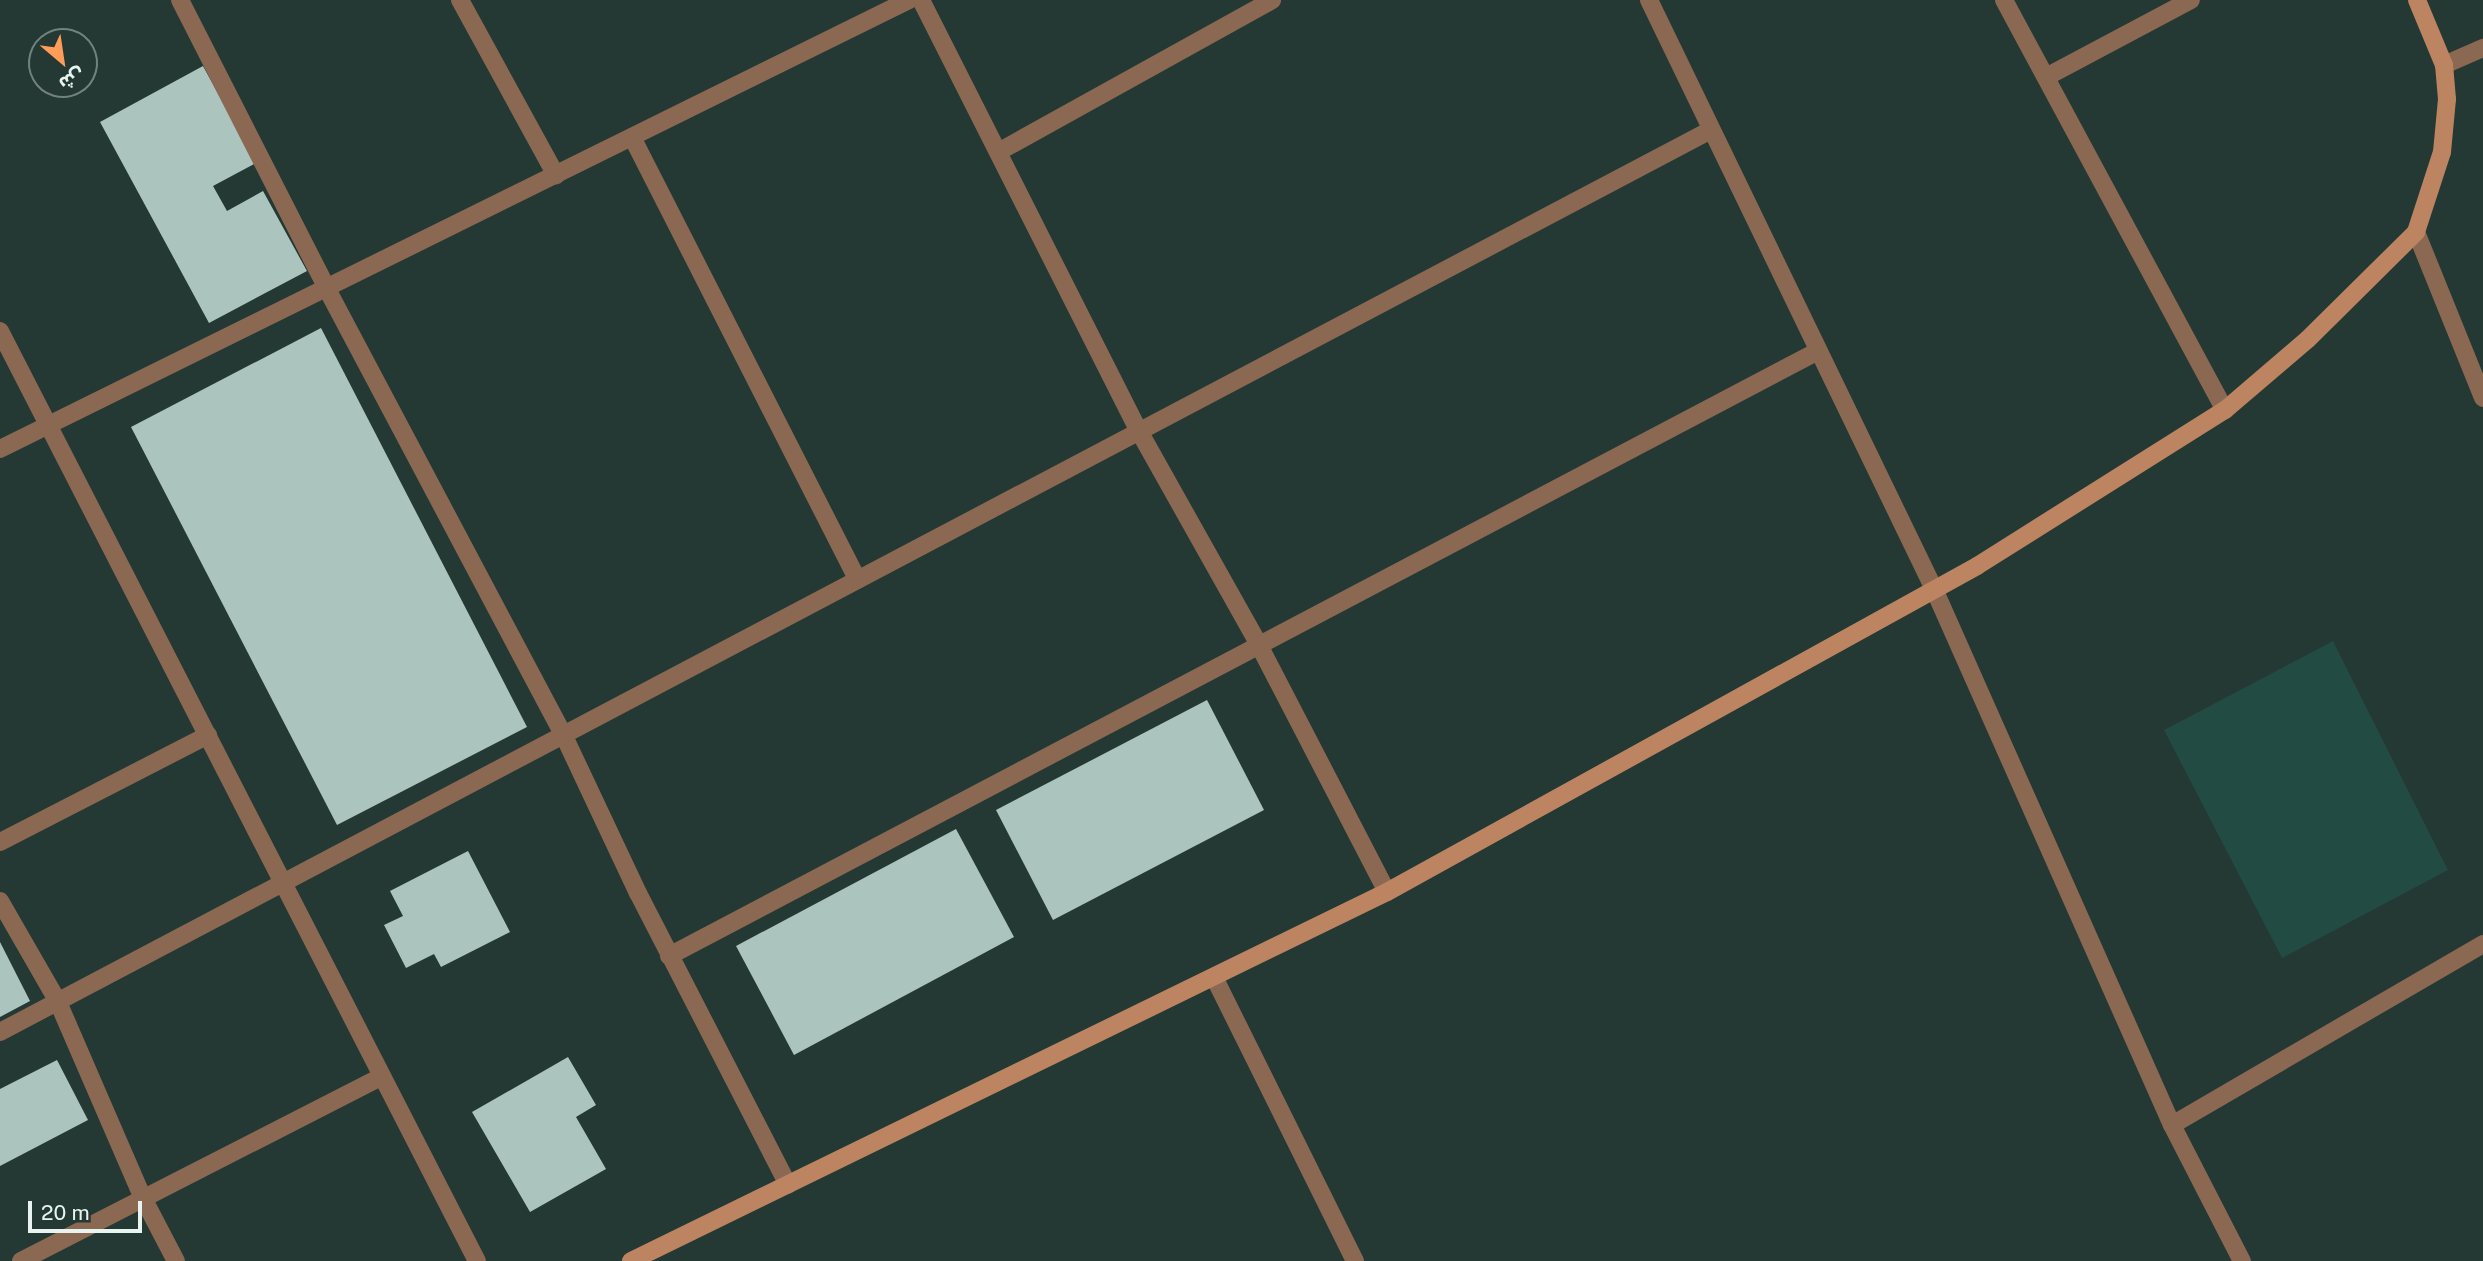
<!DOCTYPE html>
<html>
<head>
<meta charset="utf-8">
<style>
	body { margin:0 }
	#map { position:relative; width:2483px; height:1261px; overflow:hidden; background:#243834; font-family:"Public Sans","Noto Sans Arabic",sans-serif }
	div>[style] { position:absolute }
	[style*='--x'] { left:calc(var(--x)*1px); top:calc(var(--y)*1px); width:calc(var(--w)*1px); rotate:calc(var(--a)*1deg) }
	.green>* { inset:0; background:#224b43 }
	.building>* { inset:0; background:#acc4be }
	.street>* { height:18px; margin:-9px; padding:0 9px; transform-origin:9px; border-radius:9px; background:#8b6852 }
	.secondary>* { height:18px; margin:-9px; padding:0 9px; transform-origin:9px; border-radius:9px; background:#bc8460 }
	span { translate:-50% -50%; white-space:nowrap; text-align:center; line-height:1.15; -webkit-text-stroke:7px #243834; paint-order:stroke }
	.north { position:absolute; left:28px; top:28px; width:70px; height:70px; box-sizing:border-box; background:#243834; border:2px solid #72837f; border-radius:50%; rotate:151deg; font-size:19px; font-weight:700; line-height:28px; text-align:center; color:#e7f4f0 }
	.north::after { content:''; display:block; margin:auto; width:24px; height:32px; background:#fe9c58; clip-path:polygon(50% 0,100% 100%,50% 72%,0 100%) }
	.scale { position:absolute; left:28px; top:1201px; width:114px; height:32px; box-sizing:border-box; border:4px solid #e7f4f0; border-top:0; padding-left:9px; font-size:21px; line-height:24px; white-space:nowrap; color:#e7f4f0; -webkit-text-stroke:5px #243834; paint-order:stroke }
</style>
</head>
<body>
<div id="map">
	<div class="green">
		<div style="clip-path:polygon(2333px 641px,2448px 870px,2282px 958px,2164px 730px)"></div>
	</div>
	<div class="building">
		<div style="clip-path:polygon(203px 66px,256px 163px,213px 186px,227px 211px,263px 191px,307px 271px,209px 323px,100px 122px)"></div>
		<div style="clip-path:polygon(321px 328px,527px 727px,337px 825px,131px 427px)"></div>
		<div style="clip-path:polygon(1207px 700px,1264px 810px,1053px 920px,996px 810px)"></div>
		<div style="clip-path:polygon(956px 829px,1014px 937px,794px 1055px,736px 946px)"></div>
		<div style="clip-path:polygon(468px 851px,510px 932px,441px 967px,434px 954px,406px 968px,384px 925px,403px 916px,390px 891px)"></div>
		<div style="clip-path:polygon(0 942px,30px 1001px,0 1017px)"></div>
		<div style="clip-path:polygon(568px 1057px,596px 1105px,576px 1117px,606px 1169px,530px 1212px,472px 1112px)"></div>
		<div style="clip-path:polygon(57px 1060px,88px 1120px,0 1166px,0 1089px)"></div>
	</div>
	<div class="street">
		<div style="--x:180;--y:0;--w:324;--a:63"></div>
		<div style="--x:327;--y:289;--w:506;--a:62.07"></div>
		<div style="--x:564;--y:736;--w:174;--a:64.8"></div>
		<div style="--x:638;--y:893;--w:328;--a:62.8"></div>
		<div style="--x:460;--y:0;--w:200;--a:61.3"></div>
		<div style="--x:921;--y:0;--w:483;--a:63.2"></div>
		<div style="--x:1139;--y:431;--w:245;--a:60.7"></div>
		<div style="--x:1259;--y:645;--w:278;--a:62.6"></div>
		<div style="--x:1649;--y:0;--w:654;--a:64.18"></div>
		<div style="--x:1934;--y:589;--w:586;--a:66.06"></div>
		<div style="--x:2172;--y:1125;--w:153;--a:62.8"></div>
		<div style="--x:2004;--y:0;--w:466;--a:61.7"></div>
		<div style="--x:2444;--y:65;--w:43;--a:-23.6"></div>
		<div style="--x:2046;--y:77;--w:164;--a:-28"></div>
		<div style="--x:632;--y:137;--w:497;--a:63"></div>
		<div style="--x:1000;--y:151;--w:311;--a:-29"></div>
		<div style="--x:2416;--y:232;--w:179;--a:68"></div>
		<div style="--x:0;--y:331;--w:1045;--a:62.85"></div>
		<div style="--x:0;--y:449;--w:1014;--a:-26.29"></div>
		<div style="--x:0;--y:842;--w:234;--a:-27.2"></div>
		<div style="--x:0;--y:901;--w:116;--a:60.1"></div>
		<div style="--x:58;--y:1002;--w:214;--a:66.6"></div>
		<div style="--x:143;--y:1198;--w:71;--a:62.4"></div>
		<div style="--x:669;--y:956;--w:1296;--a:-27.77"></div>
		<div style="--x:1214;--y:977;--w:317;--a:63.6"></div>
		<div style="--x:0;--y:1032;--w:1934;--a:-27.8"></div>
		<div style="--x:2172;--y:1125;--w:360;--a:-30.2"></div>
		<div style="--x:21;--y:1261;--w:403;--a:-27.1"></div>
	</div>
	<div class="secondary">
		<div style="--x:631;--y:1261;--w:841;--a:-26.02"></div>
		<div style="--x:1387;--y:892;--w:674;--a:-28.92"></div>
		<div style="--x:1977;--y:566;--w:293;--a:-32.2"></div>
		<div style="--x:2225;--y:410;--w:109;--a:-40.5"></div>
		<div style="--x:2308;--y:339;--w:152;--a:-44.7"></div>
		<div style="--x:2416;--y:232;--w:84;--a:-72"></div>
		<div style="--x:2442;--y:152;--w:53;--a:-84.6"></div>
		<div style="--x:2447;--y:99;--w:34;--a:-95"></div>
		<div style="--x:2444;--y:65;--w:70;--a:-112.6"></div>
	</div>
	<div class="north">ش</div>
	<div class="scale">20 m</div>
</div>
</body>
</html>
